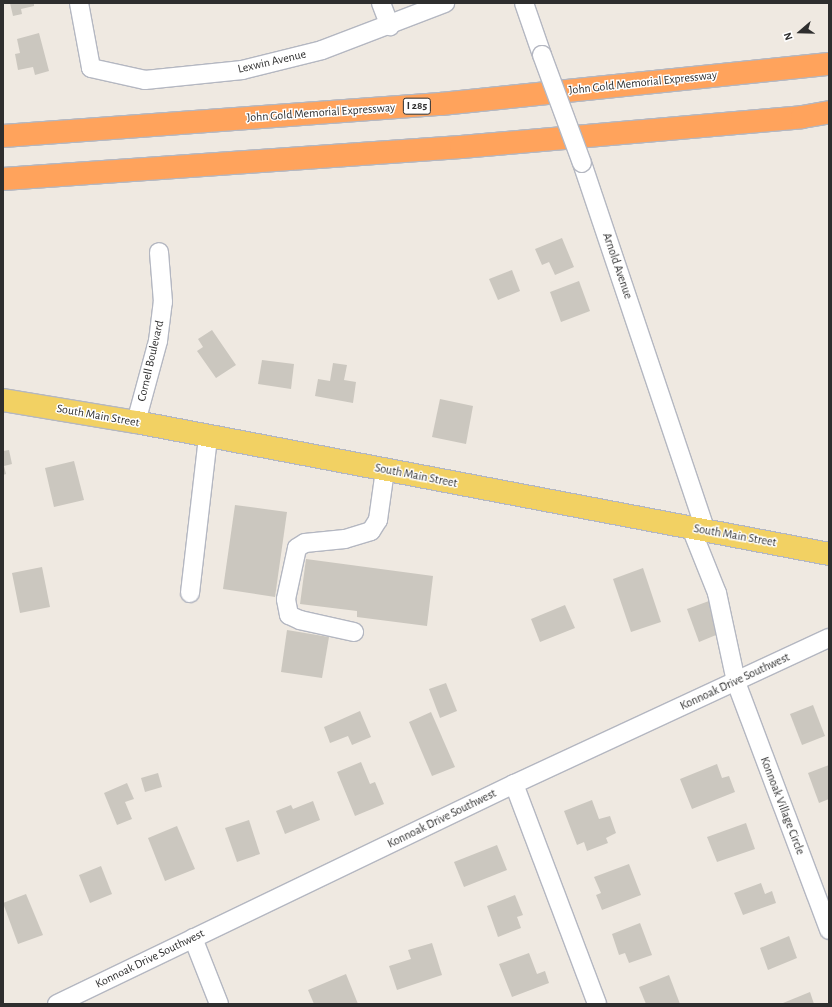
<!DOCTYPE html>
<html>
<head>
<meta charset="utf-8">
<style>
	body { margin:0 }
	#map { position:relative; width:832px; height:1007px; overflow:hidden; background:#efe9e1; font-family:"Alegreya Sans",sans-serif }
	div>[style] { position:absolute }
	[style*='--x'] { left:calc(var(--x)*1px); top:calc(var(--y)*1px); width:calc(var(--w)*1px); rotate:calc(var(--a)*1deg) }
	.building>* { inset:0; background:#cbc7bf }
	.roads { filter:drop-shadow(1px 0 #b4b7c1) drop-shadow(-1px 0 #b4b7c1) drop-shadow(0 1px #b4b7c1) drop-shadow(0 -1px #b4b7c1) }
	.minor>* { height:18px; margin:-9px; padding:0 9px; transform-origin:9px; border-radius:9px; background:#fff }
	.major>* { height:22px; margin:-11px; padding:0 11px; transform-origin:11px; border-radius:11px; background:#f2d163 }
	.highway>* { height:22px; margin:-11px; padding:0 11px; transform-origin:11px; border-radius:11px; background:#ffa35c }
	.bridges { filter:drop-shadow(1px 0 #b4b7c1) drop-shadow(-1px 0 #b4b7c1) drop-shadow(0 1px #b4b7c1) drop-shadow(0 -1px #b4b7c1) }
	.minor-bridge>* { height:18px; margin:-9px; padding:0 9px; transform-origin:9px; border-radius:9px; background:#fff }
	span { translate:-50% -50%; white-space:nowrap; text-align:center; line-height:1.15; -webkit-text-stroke:3px #fff; paint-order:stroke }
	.shield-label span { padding:1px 3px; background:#fff; border:1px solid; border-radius:3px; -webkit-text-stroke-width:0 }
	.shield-label { font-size:11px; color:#2e2e2e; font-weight:700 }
	.street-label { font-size:12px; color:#2e2e2e }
	.frame { position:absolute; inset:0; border:4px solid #2e2e2e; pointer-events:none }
	.north { position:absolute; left:780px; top:12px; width:40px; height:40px; -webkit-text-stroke:3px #fff; paint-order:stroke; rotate:250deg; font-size:11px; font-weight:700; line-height:16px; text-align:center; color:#2e2e2e }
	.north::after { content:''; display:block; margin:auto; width:14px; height:18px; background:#2e2e2e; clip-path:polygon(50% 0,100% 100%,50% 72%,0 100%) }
</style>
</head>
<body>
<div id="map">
	<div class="building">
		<div style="clip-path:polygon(10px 3px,34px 3px,34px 6px,21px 9px,22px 14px,13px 16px)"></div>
		<div style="clip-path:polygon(39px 33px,49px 71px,35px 75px,33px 67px,18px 70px,15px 54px,20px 53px,17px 39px)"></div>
		<div style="clip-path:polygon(562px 238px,574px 267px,555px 275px,549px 262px,542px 265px,535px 249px)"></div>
		<div style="clip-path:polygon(512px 270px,520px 291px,498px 300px,489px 279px)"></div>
		<div style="clip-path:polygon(579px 281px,590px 311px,561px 322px,550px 292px)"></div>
		<div style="clip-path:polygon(212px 330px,236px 365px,216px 378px,197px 351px,203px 347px,198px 339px)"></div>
		<div style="clip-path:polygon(262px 360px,294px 364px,291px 389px,258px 384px)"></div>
		<div style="clip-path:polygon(333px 363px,347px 365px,344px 380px,356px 382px,353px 403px,315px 396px,318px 379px,330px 381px)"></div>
		<div style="clip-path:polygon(440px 399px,473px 406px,466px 444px,432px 437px)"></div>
		<div style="clip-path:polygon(9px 450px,12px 464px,4px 466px,6px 474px,3px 475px,3px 451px)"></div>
		<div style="clip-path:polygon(74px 461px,84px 500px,54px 507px,45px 468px)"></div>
		<div style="clip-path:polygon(235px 505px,287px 512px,275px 597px,223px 589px)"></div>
		<div style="clip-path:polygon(306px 559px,433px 576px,427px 626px,357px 617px,357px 611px,300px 604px)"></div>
		<div style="clip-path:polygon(42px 567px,50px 607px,20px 613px,12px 573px)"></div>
		<div style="clip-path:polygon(643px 568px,661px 622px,631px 632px,613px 579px)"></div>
		<div style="clip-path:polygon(709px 601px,721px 633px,699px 642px,687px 609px)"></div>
		<div style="clip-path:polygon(565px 605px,575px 628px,540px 642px,531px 619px)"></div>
		<div style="clip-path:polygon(287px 630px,329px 637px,322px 678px,281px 672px)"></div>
		<div style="clip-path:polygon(446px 683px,457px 711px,440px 718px,429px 689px)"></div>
		<div style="clip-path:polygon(813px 705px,825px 736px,802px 745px,790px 714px)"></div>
		<div style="clip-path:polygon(360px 711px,371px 737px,352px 745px,348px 736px,330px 743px,324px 727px)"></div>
		<div style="clip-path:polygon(431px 712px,455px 767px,432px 776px,409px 722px)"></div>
		<div style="clip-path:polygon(361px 762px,370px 784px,375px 782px,384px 804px,355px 816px,337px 772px)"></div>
		<div style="clip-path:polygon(717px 764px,722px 778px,729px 776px,735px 792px,692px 809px,680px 779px)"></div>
		<div style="clip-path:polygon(829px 765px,829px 799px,819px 803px,808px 773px)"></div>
		<div style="clip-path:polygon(158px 773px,162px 787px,145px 792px,141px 778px)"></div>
		<div style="clip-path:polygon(127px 783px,134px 799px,125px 802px,132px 819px,117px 825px,104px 793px)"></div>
		<div style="clip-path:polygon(592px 800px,599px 819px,610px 816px,616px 833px,606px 838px,608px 843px,587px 851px,584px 842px,577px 845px,564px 811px)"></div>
		<div style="clip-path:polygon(313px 801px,320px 820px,285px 834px,276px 811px,291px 805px,293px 809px)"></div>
		<div style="clip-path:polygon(249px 820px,260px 854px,237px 862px,225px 828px)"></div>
		<div style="clip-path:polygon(746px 823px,755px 849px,717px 862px,707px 837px)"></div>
		<div style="clip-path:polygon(177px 826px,195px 869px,165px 881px,148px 838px)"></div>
		<div style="clip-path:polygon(497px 845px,507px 870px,464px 887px,454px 862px)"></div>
		<div style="clip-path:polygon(629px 864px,641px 895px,602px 910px,596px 895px,601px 893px,594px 877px)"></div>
		<div style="clip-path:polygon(101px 866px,112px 894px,90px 903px,79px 875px)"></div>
		<div style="clip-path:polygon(761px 883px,765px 894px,772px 891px,776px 903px,743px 915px,734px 893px)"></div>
		<div style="clip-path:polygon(26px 894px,43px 935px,18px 944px,3px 903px)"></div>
		<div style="clip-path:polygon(515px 895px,523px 915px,517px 917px,521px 928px,498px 937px,487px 906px)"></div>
		<div style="clip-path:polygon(640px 923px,652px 955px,629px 963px,625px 953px,619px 955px,612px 934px)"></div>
		<div style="clip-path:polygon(789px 936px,797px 958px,768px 970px,760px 948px)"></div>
		<div style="clip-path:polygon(432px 943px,442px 975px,397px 990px,389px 966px,411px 959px,408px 950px)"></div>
		<div style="clip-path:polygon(529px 953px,537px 974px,545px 971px,549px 983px,512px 997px,499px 964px)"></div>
		<div style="clip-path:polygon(346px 974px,358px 1004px,314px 1004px,308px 990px)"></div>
		<div style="clip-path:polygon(669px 975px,680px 1004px,646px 1004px,639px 987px)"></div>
		<div style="clip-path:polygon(810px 992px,814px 1004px,784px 1004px,783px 1003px)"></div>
	</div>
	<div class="roads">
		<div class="minor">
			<div style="--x:79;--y:3;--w:66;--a:79.5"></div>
			<div style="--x:91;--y:68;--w:55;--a:12.5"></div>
			<div style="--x:145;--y:80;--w:98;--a:-5.9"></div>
			<div style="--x:242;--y:70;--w:82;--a:-14"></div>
			<div style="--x:322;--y:50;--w:132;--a:-20.9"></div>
			<div style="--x:381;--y:3;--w:25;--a:69"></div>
			<div style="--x:524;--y:3;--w:55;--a:70.9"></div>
			<div style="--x:582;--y:163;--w:388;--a:71.4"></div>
			<div style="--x:136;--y:422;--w:84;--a:-74.8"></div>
			<div style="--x:158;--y:341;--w:39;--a:-83"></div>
			<div style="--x:163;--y:302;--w:50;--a:-94.6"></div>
			<div style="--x:691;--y:528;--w:70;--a:68.2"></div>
			<div style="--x:717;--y:593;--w:91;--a:77.9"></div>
			<div style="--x:736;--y:682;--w:265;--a:69.4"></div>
			<div style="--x:190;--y:593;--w:157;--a:-83.4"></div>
			<div style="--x:354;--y:632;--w:55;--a:-167.5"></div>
			<div style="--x:300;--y:620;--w:12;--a:-156"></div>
			<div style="--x:289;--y:615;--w:16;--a:-101"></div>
			<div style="--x:286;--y:599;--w:52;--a:-77.8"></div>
			<div style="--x:297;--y:548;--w:9;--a:-32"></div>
			<div style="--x:305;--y:543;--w:40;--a:-5.7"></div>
			<div style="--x:345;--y:539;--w:27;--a:-17"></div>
			<div style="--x:371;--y:531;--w:13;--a:-58"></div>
			<div style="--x:378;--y:520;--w:50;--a:-82"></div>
			<div style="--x:514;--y:784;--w:235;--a:69.3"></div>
			<div style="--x:193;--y:938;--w:71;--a:68.5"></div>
			<div style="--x:57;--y:1004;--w:507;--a:-25.71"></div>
			<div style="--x:514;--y:784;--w:347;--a:-24.9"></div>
		</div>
		<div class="major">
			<div style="--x:3;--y:400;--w:135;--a:9.4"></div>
			<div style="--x:136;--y:422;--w:705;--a:10.78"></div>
		</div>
		<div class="highway">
			<div style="--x:3;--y:136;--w:439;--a:-4.2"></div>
			<div style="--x:441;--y:104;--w:390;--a:-5.9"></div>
			<div style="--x:3;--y:179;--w:459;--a:-4"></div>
			<div style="--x:461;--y:147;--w:342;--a:-5"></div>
			<div style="--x:802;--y:117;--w:27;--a:-10"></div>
		</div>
	</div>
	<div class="bridges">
		<div class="minor-bridge">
			<div style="--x:542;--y:55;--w:115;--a:69.7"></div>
		</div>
	</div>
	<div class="shield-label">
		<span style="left:417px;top:106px">I 285</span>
	</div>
	<div class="street-label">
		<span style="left:272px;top:62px;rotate:-13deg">Lexwin Avenue</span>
		<span style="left:643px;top:83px;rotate:-6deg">John Gold Memorial Expressway</span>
		<span style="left:321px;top:113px;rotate:-4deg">John Gold Memorial Expressway</span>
		<span style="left:617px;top:266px;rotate:71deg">Arnold Avenue</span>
		<span style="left:151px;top:361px;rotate:-77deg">Cornell Boulevard</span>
		<span style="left:98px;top:416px;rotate:10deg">South Main Street</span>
		<span style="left:416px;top:476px;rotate:11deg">South Main Street</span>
		<span style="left:735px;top:536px;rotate:10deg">South Main Street</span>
		<span style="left:735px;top:682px;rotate:-25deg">Konnoak Drive Southwest</span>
		<span style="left:782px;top:806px;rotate:69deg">Konnoak Village Circle</span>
		<span style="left:442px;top:819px;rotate:-26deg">Konnoak Drive Southwest</span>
		<span style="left:150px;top:959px;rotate:-26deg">Konnoak Drive Southwest</span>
	</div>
	<div class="frame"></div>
	<div class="north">N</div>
</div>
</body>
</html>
